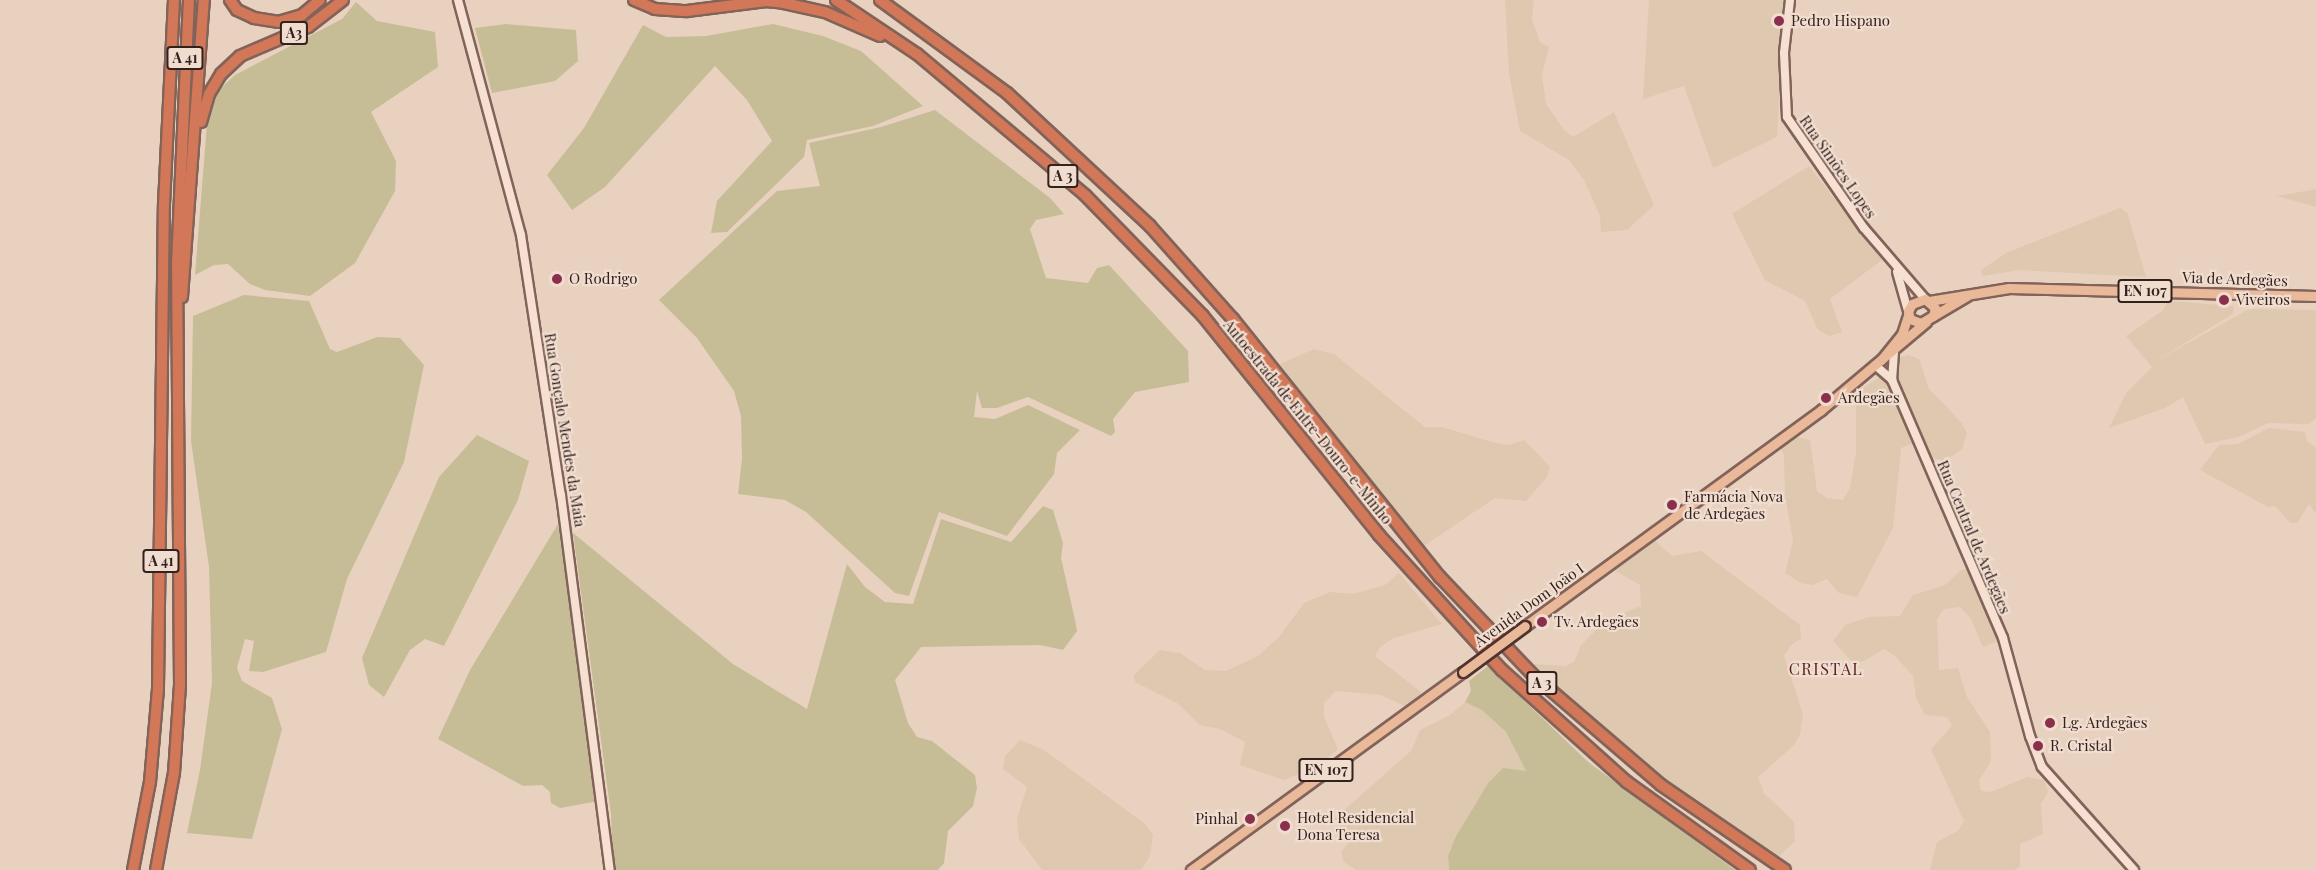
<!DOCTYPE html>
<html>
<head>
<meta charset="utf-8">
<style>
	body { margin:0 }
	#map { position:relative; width:2316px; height:870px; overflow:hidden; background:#e9d1c0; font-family:"Playfair Display",serif }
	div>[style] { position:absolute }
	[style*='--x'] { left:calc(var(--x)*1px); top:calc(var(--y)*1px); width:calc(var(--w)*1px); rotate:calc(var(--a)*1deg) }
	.farmland>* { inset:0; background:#dec8af }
	.green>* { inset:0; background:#c6bd96 }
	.roads { filter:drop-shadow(2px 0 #81635a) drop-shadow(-2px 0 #81635a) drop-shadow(0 2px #81635a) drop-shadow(0 -2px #81635a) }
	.minor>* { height:8px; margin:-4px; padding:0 4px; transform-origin:4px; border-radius:4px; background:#f5e0d2 }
	.major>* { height:9px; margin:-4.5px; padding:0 4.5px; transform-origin:4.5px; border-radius:4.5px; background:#eab99a }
	.highway>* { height:10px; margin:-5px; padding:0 5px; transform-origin:5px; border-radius:5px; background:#d27757 }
	.bridges { filter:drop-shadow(2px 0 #4e332e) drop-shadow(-2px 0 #4e332e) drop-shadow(0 2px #4e332e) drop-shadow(0 -2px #4e332e) }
	.major-bridge>* { height:9px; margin:-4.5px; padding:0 4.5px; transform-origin:4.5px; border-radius:4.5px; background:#eab99a }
	.dots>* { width:16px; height:16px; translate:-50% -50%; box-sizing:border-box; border:3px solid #f1ddcf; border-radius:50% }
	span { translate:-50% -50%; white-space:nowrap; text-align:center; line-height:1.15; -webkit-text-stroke:4.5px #f1ddcf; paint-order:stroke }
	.shield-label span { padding:2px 4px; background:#f1ddcf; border:2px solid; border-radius:4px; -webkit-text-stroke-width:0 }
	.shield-label { font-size:14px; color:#32211d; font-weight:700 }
	.poi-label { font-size:15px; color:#32211d }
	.left { translate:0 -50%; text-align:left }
	.right { translate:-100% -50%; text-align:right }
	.street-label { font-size:15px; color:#32211d }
	.neighbourhood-label { font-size:16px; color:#5a2026; letter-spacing:1.5px }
</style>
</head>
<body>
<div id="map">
	<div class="farmland">
		<div style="clip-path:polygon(1505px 0,1534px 0,1532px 20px,1540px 42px,1549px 47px,1542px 74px,1546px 104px,1564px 130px,1573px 137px,1614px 112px,1654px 205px,1627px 230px,1601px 232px,1600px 216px,1584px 180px,1569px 160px,1520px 131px,1509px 74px)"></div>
		<div style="clip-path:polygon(1649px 0,1784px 0,1777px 137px,1713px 168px,1684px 86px,1643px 99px)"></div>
		<div style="clip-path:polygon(1809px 166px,1882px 260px,1830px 299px,1842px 332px,1830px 336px,1818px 330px,1805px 301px,1765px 280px,1732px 214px)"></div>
		<div style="clip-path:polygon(2316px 189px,2316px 207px,2277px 196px)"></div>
		<div style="clip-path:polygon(2120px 208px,2127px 212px,2146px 277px,2020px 270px,1982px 276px,1981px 270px,2006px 253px)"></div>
		<div style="clip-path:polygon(2168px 301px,2234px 306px,2233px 314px,2162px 357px,2152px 367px,2126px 336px,2162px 311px)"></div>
		<div style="clip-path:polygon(2249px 309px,2316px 310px,2316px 418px,2309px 424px,2268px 423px,2239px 437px,2205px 444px,2183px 397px,2165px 408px,2109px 428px,2126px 393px,2161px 358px)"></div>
		<div style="clip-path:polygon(1314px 349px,1334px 354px,1425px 427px,1442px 427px,1496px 443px,1509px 445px,1524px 440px,1550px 467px,1547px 477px,1526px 501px,1495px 498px,1421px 548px,1280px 364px)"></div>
		<div style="clip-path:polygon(1908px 355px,1919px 359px,1929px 389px,1961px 422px,1967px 433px,1962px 449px,1945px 461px,1930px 457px,1911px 444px,1901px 448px,1893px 528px,1857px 597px,1839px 593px,1827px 579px,1812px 585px,1801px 583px,1785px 573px,1793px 541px,1785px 495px,1784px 455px,1779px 445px,1794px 437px,1810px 440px,1817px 491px,1827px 498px,1843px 500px,1850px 488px,1856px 452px,1856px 405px,1863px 388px,1886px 373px,1894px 359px)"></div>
		<div style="clip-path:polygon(2269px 428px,2305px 432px,2307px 441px,2316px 448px,2316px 514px,2309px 504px,2297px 523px,2290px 523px,2275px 506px,2268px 507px,2200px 470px,2219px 445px,2238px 444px)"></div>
		<div style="clip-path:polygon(1653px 539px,1672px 556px,1701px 551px,1800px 625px,1801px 639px,1792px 644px,1784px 656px,1803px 714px,1800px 735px,1794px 745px,1758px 777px,1764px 793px,1794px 822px,1795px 841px,1779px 856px,1740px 833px,1636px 757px,1532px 664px,1565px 666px,1574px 662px,1581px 645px,1606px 620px,1641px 606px,1640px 585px,1609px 567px)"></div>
		<div style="clip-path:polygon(1979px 564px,2001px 640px,1983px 647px,1971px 619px,1960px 607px,1944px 609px,1937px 619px,1939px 670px,1958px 668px,1967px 697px,1990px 732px,1991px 761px,1979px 781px,1981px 791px,1991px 792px,2027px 777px,2044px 780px,2048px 792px,2041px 804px,2043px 834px,2020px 844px,2020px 866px,2014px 870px,1930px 870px,1937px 842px,1958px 831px,1964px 821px,1931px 749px,1952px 726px,1947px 717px,1925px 715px,1916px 698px,1913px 676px,1895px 656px,1884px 649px,1864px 661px,1853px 663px,1833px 641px,1845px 625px,1868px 617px,1900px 616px,1913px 595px,1945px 585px,1960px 571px)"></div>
		<div style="clip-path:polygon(1399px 573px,1442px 624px,1394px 638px,1380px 647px,1375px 656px,1421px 692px,1418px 700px,1404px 706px,1381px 695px,1336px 691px,1324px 703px,1324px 717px,1338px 749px,1316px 768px,1284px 780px,1240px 765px,1245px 742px,1220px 729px,1200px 725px,1177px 703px,1135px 682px,1134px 675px,1160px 650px,1180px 653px,1205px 670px,1226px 671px,1258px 656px,1279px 637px,1304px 603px,1330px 592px,1353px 594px,1385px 585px)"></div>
		<div style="clip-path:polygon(1465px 702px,1482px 710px,1506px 732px,1526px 771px,1476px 803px,1456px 836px,1448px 856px,1449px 870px,1356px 870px,1344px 862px,1341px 852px,1352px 839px,1334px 819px,1411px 751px,1420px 730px,1450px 715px)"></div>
		<div style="clip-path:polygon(1020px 740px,1044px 750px,1144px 823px,1153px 835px,1150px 856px,1141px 870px,1042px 870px,1019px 839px,1017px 819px,1027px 787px,1003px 769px,1005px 756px)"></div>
	</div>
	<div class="green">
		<div style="clip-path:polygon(356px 2px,377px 21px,435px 32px,438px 67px,371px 112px,396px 161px,395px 191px,355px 263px,310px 296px,265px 290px,250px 284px,228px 264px,214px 265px,195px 275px,208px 111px,219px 90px,235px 75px,342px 19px)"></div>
		<div style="clip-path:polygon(506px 24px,576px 30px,578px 61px,555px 81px,492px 93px,475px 28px)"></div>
		<div style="clip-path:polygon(773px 24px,823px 36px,861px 51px,923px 106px,873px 126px,807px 140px,804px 157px,727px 232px,711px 233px,717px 201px,772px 141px,747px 100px,715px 66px,605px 187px,572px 210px,547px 175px,584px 128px,643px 25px,666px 37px,706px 36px)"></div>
		<div style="clip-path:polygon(935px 110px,1050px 198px,1064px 214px,1036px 220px,1030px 229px,1046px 278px,1088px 283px,1097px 268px,1109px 265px,1188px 351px,1189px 382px,1135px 392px,1113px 419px,1115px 432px,1111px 436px,1028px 397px,997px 408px,982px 408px,977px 391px,974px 417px,995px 419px,1028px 405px,1080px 430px,1057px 453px,1054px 474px,1007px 536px,939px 512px,909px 596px,895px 593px,806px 512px,785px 500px,738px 494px,742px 459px,741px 416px,734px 391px,697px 338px,659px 300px,777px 191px,820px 186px,809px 143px,881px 127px)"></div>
		<div style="clip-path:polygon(244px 295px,309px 301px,330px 349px,337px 352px,377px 337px,400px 338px,424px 365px,404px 462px,347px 579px,326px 652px,263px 672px,249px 671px,254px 641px,245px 639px,237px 668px,242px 681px,272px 698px,282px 729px,252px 839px,187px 833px,200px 770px,212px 683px,209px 567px,191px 441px,193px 316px)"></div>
		<div style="clip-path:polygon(477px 435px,529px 461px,518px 500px,444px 646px,425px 639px,410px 650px,384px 697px,369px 685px,362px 658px,439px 477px)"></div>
		<div style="clip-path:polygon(1043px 506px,1053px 510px,1063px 543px,1061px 558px,1075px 620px,1077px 631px,1063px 650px,1040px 645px,921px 647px,895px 680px,908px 723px,917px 737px,932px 741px,975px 775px,977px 788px,973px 806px,948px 831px,944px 863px,938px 870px,613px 870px,611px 814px,573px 533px,733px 664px,807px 709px,847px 564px,865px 587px,885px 602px,913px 604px,941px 519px,1011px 542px)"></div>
		<div style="clip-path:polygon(558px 524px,599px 801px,560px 808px,551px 803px,550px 792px,542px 785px,523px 786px,438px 739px,470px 670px)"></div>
		<div style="clip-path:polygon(1488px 666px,1588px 762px,1735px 870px,1449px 870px,1448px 856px,1456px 836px,1489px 782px,1503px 768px,1526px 771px,1506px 732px,1482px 710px,1465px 702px,1471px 691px,1469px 681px)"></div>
	</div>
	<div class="roads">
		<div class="minor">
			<div style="--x:458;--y:0;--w:243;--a:75"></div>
			<div style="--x:521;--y:235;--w:263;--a:81.3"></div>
			<div style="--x:561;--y:495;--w:378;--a:82.6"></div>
			<div style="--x:1790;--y:0;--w:53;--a:96.5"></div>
			<div style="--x:1784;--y:53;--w:64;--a:87.3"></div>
			<div style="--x:1787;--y:117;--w:135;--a:55.3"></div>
			<div style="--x:1864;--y:228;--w:94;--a:49.3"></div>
			<div style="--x:1897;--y:272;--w:41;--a:74.2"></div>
			<div style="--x:1894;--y:352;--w:28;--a:94"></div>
			<div style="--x:1892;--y:380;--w:281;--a:66.7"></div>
			<div style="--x:2003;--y:638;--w:102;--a:74.6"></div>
			<div style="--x:2030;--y:736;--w:33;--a:69"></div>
			<div style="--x:2042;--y:767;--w:138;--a:48.2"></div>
			<div style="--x:1875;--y:365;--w:23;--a:41"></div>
		</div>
		<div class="major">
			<div style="--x:1929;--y:301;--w:81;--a:-9.2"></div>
			<div style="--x:2009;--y:288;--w:307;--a:1.5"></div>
			<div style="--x:1933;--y:316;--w:8;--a:-76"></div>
			<div style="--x:1935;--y:308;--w:13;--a:-138"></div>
			<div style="--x:1925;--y:299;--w:14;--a:159"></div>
			<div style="--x:1912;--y:304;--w:8;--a:120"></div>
			<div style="--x:1908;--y:311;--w:8;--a:76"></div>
			<div style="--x:1910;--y:319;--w:12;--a:20"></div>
			<div style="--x:1921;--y:323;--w:53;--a:-30.4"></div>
			<div style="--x:1881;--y:360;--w:33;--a:-51"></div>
			<div style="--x:1902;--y:334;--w:20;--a:-72"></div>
			<div style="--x:1525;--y:626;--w:366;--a:-36.1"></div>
			<div style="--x:1821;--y:410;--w:137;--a:-40"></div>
			<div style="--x:1191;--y:870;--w:336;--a:-36.1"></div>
		</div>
		<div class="highway">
			<div style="--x:230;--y:0;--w:12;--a:55"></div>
			<div style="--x:237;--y:10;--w:19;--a:25"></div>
			<div style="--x:254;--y:18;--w:24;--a:9"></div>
			<div style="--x:278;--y:22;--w:25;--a:-16"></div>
			<div style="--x:302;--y:15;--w:23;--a:-40"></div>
			<div style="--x:634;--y:0;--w:23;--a:23"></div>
			<div style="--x:655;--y:9;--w:32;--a:4"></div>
			<div style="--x:687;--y:11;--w:80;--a:-7.2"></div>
			<div style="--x:766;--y:1;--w:18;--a:6"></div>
			<div style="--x:784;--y:3;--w:42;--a:12.4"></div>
			<div style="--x:825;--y:12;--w:60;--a:23.6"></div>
			<div style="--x:836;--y:0;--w:97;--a:33.7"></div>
			<div style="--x:917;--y:54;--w:219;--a:40"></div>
			<div style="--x:1085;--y:195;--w:169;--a:45.7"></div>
			<div style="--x:1203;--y:316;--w:281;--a:51.2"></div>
			<div style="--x:1379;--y:535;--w:183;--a:47.7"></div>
			<div style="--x:1502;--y:670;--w:168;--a:41.9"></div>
			<div style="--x:1627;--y:782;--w:151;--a:35.6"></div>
			<div style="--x:880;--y:0;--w:157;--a:36.2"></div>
			<div style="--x:1007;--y:93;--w:195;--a:42.9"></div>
			<div style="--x:1150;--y:226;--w:125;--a:48.3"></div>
			<div style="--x:1233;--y:319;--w:331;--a:51.3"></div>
			<div style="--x:1440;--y:577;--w:137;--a:46.5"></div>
			<div style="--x:1534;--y:676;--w:167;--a:40.6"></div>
			<div style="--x:1661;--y:785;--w:150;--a:34.4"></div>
			<div style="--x:201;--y:122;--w:29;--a:-74"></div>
			<div style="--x:209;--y:94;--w:23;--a:-59"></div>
			<div style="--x:221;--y:74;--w:26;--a:-43"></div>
			<div style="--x:240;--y:56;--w:74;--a:-23.1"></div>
			<div style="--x:308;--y:27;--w:44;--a:-37.6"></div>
			<div style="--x:182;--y:297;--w:298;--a:-85.8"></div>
			<div style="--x:133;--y:870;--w:90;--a:-79.1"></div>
			<div style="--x:150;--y:782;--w:94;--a:-85.1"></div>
			<div style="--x:158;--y:688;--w:484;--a:-89.3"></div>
			<div style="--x:164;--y:204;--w:204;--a:-87.2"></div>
			<div style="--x:156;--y:870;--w:99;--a:-79.5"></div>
			<div style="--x:174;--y:773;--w:88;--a:-86.1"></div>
			<div style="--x:180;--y:685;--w:422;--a:-90.4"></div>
			<div style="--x:177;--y:263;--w:263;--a:-87.4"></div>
		</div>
	</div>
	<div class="bridges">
		<div class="major-bridge">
			<div style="--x:1463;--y:672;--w:77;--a:-36.6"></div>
		</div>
	</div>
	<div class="dots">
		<div style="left:1779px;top:21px;background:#8a2f4c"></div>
		<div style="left:557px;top:279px;background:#8a2f4c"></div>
		<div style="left:2224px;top:300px;background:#8a2f4c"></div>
		<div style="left:1826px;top:398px;background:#8a2f4c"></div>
		<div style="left:1672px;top:505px;background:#8a2f4c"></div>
		<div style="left:1542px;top:622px;background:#8a2f4c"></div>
		<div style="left:2050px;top:723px;background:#8a2f4c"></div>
		<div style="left:2038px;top:746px;background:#8a2f4c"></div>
		<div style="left:1250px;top:819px;background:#8a2f4c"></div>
		<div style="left:1285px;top:826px;background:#8a2f4c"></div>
	</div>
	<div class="shield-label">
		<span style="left:294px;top:33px">A3</span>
		<span style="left:185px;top:58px">A 41</span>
		<span style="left:1063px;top:176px">A 3</span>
		<span style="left:2145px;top:291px">EN 107</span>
		<span style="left:161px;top:561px">A 41</span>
		<span style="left:1542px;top:683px">A 3</span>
		<span style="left:1326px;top:770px">EN 107</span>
	</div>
	<div class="poi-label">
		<span class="left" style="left:1791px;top:21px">Pedro Hispano</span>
		<span class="left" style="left:569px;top:279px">O Rodrigo</span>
		<span class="left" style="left:2236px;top:300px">Viveiros</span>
		<span class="left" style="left:1838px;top:398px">Ardegães</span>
		<span class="left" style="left:1684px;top:505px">Farmácia Nova<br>de Ardegães</span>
		<span class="left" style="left:1554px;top:622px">Tv. Ardegães</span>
		<span class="left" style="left:2062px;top:723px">Lg. Ardegães</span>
		<span class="left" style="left:2050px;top:746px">R. Cristal</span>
		<span class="left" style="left:1297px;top:826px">Hotel Residencial<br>Dona Teresa</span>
		<span class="right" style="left:1238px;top:819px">Pinhal</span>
	</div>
	<div class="street-label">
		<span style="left:1838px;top:167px;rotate:55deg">Rua Simões Lopes</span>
		<span style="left:2235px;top:279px;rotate:2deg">Via de Ardegães</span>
		<span style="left:1308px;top:422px;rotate:51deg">Autoestrada de Entre-Douro-e-Minho</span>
		<span style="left:565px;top:430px;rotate:81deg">Rua Gonçalo Mendes da Maia</span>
		<span style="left:1974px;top:537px;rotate:67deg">Rua Central de Ardegães</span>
		<span style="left:1529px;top:605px;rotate:-36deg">Avenida Dom João I</span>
	</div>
	<div class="neighbourhood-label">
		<span style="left:1826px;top:669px">CRISTAL</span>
	</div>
</div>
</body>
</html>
